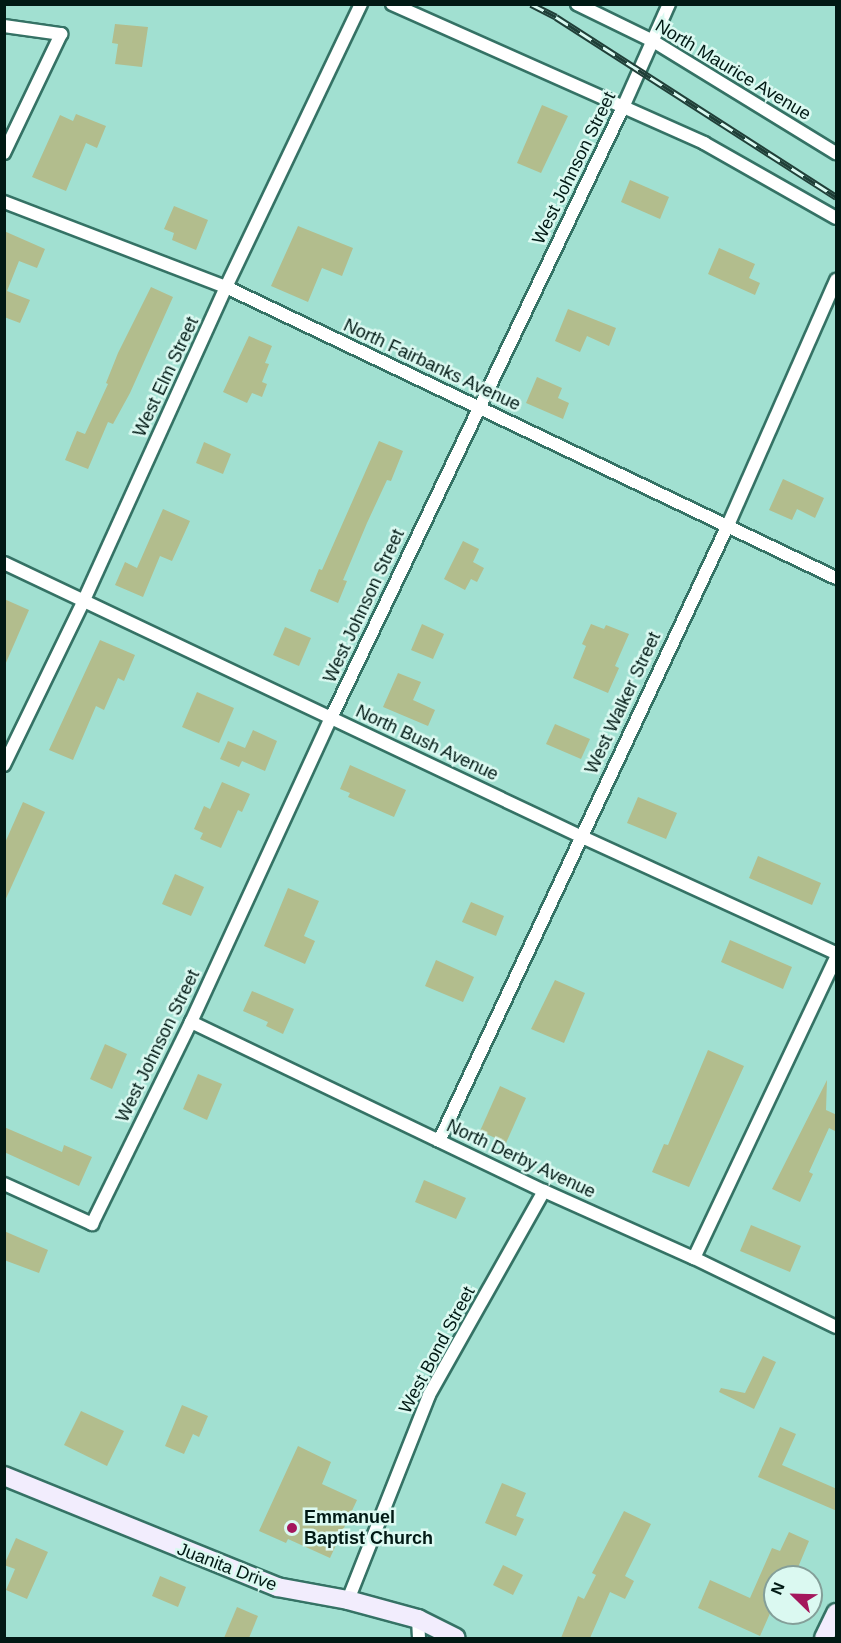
<!DOCTYPE html>
<html>
<head>
<meta charset="utf-8">
<style>
	body { margin:0 }
	#map { position:relative; width:841px; height:1643px; overflow:hidden; background:#a1e0d1; font-family:Arial,sans-serif }
	div>[style] { position:absolute }
	[style*='--x'] { left:calc(var(--x)*1px); top:calc(var(--y)*1px); width:calc(var(--w)*1px); rotate:calc(var(--a)*1deg) }
	.building>* { inset:0; background:#b2bd8d }
	.roads { filter:drop-shadow(2px 0 #357265) drop-shadow(-2px 0 #357265) drop-shadow(0 2px #357265) drop-shadow(0 -2px #357265) }
	.street>* { height:12px; margin:-6px; padding:0 6px; transform-origin:6px; border-radius:6px; background:#fff }
	.secondary>* { height:18px; margin:-9px; padding:0 9px; transform-origin:9px; border-radius:9px; background:#f2edfd }
	.rail>* { height:7px; margin-top:-3.5px; transform-origin:0; background:repeating-linear-gradient(90deg,#dbf9f1 0 14px,#203f38 0 28px); box-sizing:border-box; border-block:2px solid #203f38 }
	.dots>* { width:16px; height:16px; translate:-50% -50%; box-sizing:border-box; border:3px solid #dbf9f1; border-radius:50% }
	span { translate:-50% -50%; white-space:nowrap; text-align:center; line-height:1.15; -webkit-text-stroke:5px #dbf9f1; paint-order:stroke }
	.street-label { font-size:18px; color:#011914 }
	.poi-label { font-size:18px; color:#011914; font-weight:700 }
	.left { translate:0 -50%; text-align:left }
	.frame { position:absolute; inset:0; border:6px solid #011914; pointer-events:none }
	.north { position:absolute; left:763px; top:1565px; width:60px; height:60px; box-sizing:border-box; background:#dbf9f1; border:2px solid #849f99; border-radius:50%; rotate:293deg; font-size:16px; font-weight:700; line-height:24px; text-align:center; color:#011914 }
	.north::after { content:''; display:block; margin:auto; width:21px; height:27px; background:#a4175c; clip-path:polygon(50% 0,100% 100%,50% 72%,0 100%) }
</style>
</head>
<body>
<div id="map">
	<div class="building">
		<div style="clip-path:polygon(115px 24px,148px 27px,142px 67px,115px 64px,118px 44px,112px 43px)"></div>
		<div style="clip-path:polygon(542px 105px,568px 116px,541px 173px,517px 163px)"></div>
		<div style="clip-path:polygon(76px 114px,106px 126px,97px 148px,86px 143px,66px 191px,32px 177px,60px 115px,73px 121px)"></div>
		<div style="clip-path:polygon(630px 180px,669px 197px,660px 219px,621px 202px)"></div>
		<div style="clip-path:polygon(174px 206px,208px 220px,196px 250px,172px 240px,174px 233px,164px 229px)"></div>
		<div style="clip-path:polygon(298px 226px,353px 248px,342px 276px,322px 268px,308px 302px,271px 286px)"></div>
		<div style="clip-path:polygon(4px 231px,45px 249px,37px 268px,19px 261px,7px 291px,30px 300px,20px 323px,4px 317px)"></div>
		<div style="clip-path:polygon(719px 248px,755px 264px,749px 278px,760px 283px,755px 295px,708px 274px)"></div>
		<div style="clip-path:polygon(151px 287px,173px 297px,130px 393px,113px 424px,108px 422px,88px 469px,65px 460px,77px 431px,85px 434px,108px 384px,106px 383px,118px 353px)"></div>
		<div style="clip-path:polygon(568px 309px,616px 328px,609px 346px,587px 336px,580px 352px,555px 341px)"></div>
		<div style="clip-path:polygon(249px 336px,272px 346px,265px 363px,269px 364px,262px 382px,267px 384px,262px 397px,252px 393px,247px 403px,223px 392px)"></div>
		<div style="clip-path:polygon(537px 377px,562px 388px,558px 398px,569px 403px,563px 419px,526px 403px)"></div>
		<div style="clip-path:polygon(379px 441px,403px 451px,391px 481px,387px 480px,367px 523px,343px 580px,347px 581px,338px 603px,310px 591px,319px 569px,322px 570px)"></div>
		<div style="clip-path:polygon(204px 442px,231px 454px,223px 474px,196px 463px)"></div>
		<div style="clip-path:polygon(783px 479px,824px 498px,815px 518px,797px 509px,792px 520px,769px 510px)"></div>
		<div style="clip-path:polygon(163px 509px,190px 521px,172px 561px,160px 556px,143px 597px,115px 585px,125px 562px,137px 568px)"></div>
		<div style="clip-path:polygon(463px 541px,479px 549px,473px 562px,484px 568px,477px 582px,471px 579px,465px 590px,444px 579px)"></div>
		<div style="clip-path:polygon(4px 599px,29px 610px,5px 665px,4px 665px)"></div>
		<div style="clip-path:polygon(422px 624px,444px 634px,433px 659px,411px 650px)"></div>
		<div style="clip-path:polygon(591px 624px,604px 629px,606px 625px,629px 634px,615px 666px,619px 668px,608px 693px,573px 678px,586px 646px,582px 644px)"></div>
		<div style="clip-path:polygon(285px 627px,311px 638px,299px 666px,273px 655px)"></div>
		<div style="clip-path:polygon(100px 640px,135px 655px,124px 681px,118px 678px,104px 710px,96px 706px,73px 760px,49px 750px)"></div>
		<div style="clip-path:polygon(398px 673px,421px 682px,413px 700px,435px 710px,428px 726px,383px 707px)"></div>
		<div style="clip-path:polygon(197px 692px,234px 708px,219px 743px,182px 727px)"></div>
		<div style="clip-path:polygon(555px 724px,590px 739px,581px 759px,546px 744px)"></div>
		<div style="clip-path:polygon(253px 730px,277px 741px,265px 771px,242px 761px,239px 767px,220px 759px,228px 741px,245px 748px)"></div>
		<div style="clip-path:polygon(350px 765px,406px 790px,394px 817px,348px 797px,350px 793px,340px 789px)"></div>
		<div style="clip-path:polygon(222px 782px,250px 794px,242px 812px,238px 810px,221px 848px,200px 839px,203px 833px,194px 829px,204px 806px,210px 809px)"></div>
		<div style="clip-path:polygon(638px 797px,677px 813px,666px 839px,627px 823px)"></div>
		<div style="clip-path:polygon(23px 802px,45px 812px,4px 903px,4px 845px)"></div>
		<div style="clip-path:polygon(758px 856px,821px 883px,812px 905px,749px 878px)"></div>
		<div style="clip-path:polygon(175px 874px,204px 887px,191px 916px,162px 904px)"></div>
		<div style="clip-path:polygon(288px 888px,319px 901px,304px 936px,315px 941px,305px 964px,264px 946px)"></div>
		<div style="clip-path:polygon(471px 902px,504px 916px,496px 936px,462px 922px)"></div>
		<div style="clip-path:polygon(730px 940px,792px 967px,783px 989px,721px 962px)"></div>
		<div style="clip-path:polygon(436px 960px,474px 977px,463px 1002px,425px 986px)"></div>
		<div style="clip-path:polygon(555px 980px,585px 993px,564px 1043px,531px 1029px)"></div>
		<div style="clip-path:polygon(252px 991px,294px 1009px,283px 1034px,266px 1026px,268px 1022px,243px 1011px)"></div>
		<div style="clip-path:polygon(105px 1044px,127px 1054px,112px 1089px,90px 1079px)"></div>
		<div style="clip-path:polygon(708px 1050px,744px 1066px,689px 1187px,652px 1172px,664px 1144px,668px 1145px)"></div>
		<div style="clip-path:polygon(198px 1074px,222px 1084px,207px 1120px,183px 1109px)"></div>
		<div style="clip-path:polygon(827px 1080px,826px 1110px,837px 1115px,837px 1132px,829px 1128px,809px 1172px,813px 1174px,800px 1202px,772px 1189px)"></div>
		<div style="clip-path:polygon(500px 1086px,526px 1098px,506px 1143px,480px 1131px)"></div>
		<div style="clip-path:polygon(4px 1127px,62px 1152px,64px 1145px,92px 1157px,79px 1186px,4px 1152px)"></div>
		<div style="clip-path:polygon(424px 1180px,466px 1198px,456px 1219px,415px 1202px)"></div>
		<div style="clip-path:polygon(751px 1225px,801px 1246px,790px 1272px,740px 1251px)"></div>
		<div style="clip-path:polygon(4px 1231px,48px 1250px,39px 1273px,4px 1260px)"></div>
		<div style="clip-path:polygon(763px 1356px,776px 1362px,754px 1409px,719px 1392px,721px 1388px,745px 1393px)"></div>
		<div style="clip-path:polygon(182px 1405px,208px 1416px,199px 1437px,193px 1434px,184px 1454px,165px 1446px)"></div>
		<div style="clip-path:polygon(81px 1411px,124px 1431px,107px 1466px,64px 1445px)"></div>
		<div style="clip-path:polygon(780px 1427px,796px 1434px,782px 1465px,837px 1489px,837px 1511px,758px 1477px)"></div>
		<div style="clip-path:polygon(298px 1446px,331px 1462px,322px 1484px,357px 1500px,330px 1558px,288px 1539px,286px 1543px,259px 1531px)"></div>
		<div style="clip-path:polygon(502px 1483px,526px 1493px,516px 1516px,524px 1519px,516px 1536px,485px 1523px)"></div>
		<div style="clip-path:polygon(624px 1511px,651px 1524px,625px 1576px,634px 1581px,625px 1599px,610px 1592px,590px 1638px,561px 1638px,578px 1596px,584px 1599px,596px 1575px,592px 1573px)"></div>
		<div style="clip-path:polygon(789px 1532px,809px 1541px,794px 1577px,775px 1577px,775px 1602px,760px 1636px,698px 1608px,710px 1580px,750px 1598px,772px 1548px,780px 1551px)"></div>
		<div style="clip-path:polygon(16px 1538px,48px 1552px,27px 1599px,6px 1590px,15px 1569px,4px 1565px)"></div>
		<div style="clip-path:polygon(503px 1565px,523px 1575px,513px 1595px,493px 1585px)"></div>
		<div style="clip-path:polygon(160px 1576px,186px 1587px,178px 1607px,152px 1596px)"></div>
		<div style="clip-path:polygon(237px 1607px,258px 1616px,249px 1638px,224px 1638px)"></div>
	</div>
	<div class="roads">
		<div class="street">
			<div style="--x:392;--y:4;--w:342;--a:24"></div>
			<div style="--x:704;--y:143;--w:152;--a:29.6"></div>
			<div style="--x:577;--y:4;--w:85;--a:26"></div>
			<div style="--x:653;--y:41;--w:215;--a:31.5"></div>
			<div style="--x:4;--y:26;--w:58;--a:8"></div>
			<div style="--x:61;--y:34;--w:132;--a:115.6"></div>
			<div style="--x:4;--y:202;--w:238;--a:21"></div>
			<div style="--x:226;--y:287;--w:676;--a:25.5"></div>
			<div style="--x:4;--y:563;--w:637;--a:25.36"></div>
			<div style="--x:580;--y:836;--w:281;--a:24.6"></div>
			<div style="--x:4;--y:765;--w:183;--a:-64.1"></div>
			<div style="--x:84;--y:600;--w:344;--a:-65.6"></div>
			<div style="--x:226;--y:287;--w:314;--a:-64.5"></div>
			<div style="--x:191;--y:1022;--w:391;--a:25.6"></div>
			<div style="--x:544;--y:1191;--w:164;--a:24.1"></div>
			<div style="--x:694;--y:1258;--w:158;--a:25.9"></div>
			<div style="--x:439;--y:1141;--w:680;--a:-64.87"></div>
			<div style="--x:728;--y:525;--w:268;--a:-66.2"></div>
			<div style="--x:4;--y:1184;--w:97;--a:24.4"></div>
			<div style="--x:92;--y:1224;--w:225;--a:-63.9"></div>
			<div style="--x:191;--y:1022;--w:335;--a:-65.3"></div>
			<div style="--x:331;--y:718;--w:679;--a:-64.45"></div>
			<div style="--x:624;--y:105;--w:111;--a:-66"></div>
			<div style="--x:694;--y:1258;--w:333;--a:-64.7"></div>
			<div style="--x:348;--y:1600;--w:220;--a:-68.4"></div>
			<div style="--x:429;--y:1395;--w:234;--a:-60.6"></div>
			<div style="--x:418;--y:1619;--w:19;--a:87"></div>
		</div>
		<div class="secondary">
			<div style="--x:4;--y:1476;--w:295;--a:22.1"></div>
			<div style="--x:277;--y:1587;--w:72;--a:10.4"></div>
			<div style="--x:348;--y:1600;--w:73;--a:15.2"></div>
			<div style="--x:418;--y:1619;--w:42;--a:26.6"></div>
			<div style="--x:824;--y:1638;--w:28;--a:-64"></div>
		</div>
	</div>
	<div class="rail">
		<div style="--x:531;--y:4;--w:28;--a:27"></div>
		<div style="--x:556;--y:17;--w:333;--a:32.7"></div>
	</div>
	<div class="dots">
		<div style="left:292px;top:1528px;background:#a4175c"></div>
	</div>
	<div class="street-label">
		<span style="left:733px;top:70px;rotate:31deg">North Maurice Avenue</span>
		<span style="left:574px;top:168px;rotate:-64deg">West Johnson Street</span>
		<span style="left:432px;top:365px;rotate:25deg">North Fairbanks Avenue</span>
		<span style="left:166px;top:377px;rotate:-65deg">West Elm Street</span>
		<span style="left:364px;top:606px;rotate:-65deg">West Johnson Street</span>
		<span style="left:623px;top:703px;rotate:-65deg">West Walker Street</span>
		<span style="left:427px;top:743px;rotate:25deg">North Bush Avenue</span>
		<span style="left:158px;top:1046px;rotate:-64deg">West Johnson Street</span>
		<span style="left:521px;top:1159px;rotate:25deg">North Derby Avenue</span>
		<span style="left:437px;top:1350px;rotate:-62deg">West Bond Street</span>
		<span style="left:227px;top:1567px;rotate:21deg">Juanita Drive</span>
	</div>
	<div class="poi-label">
		<span class="left" style="left:304px;top:1528px">Emmanuel<br>Baptist Church</span>
	</div>
	<div class="frame"></div>
	<div class="north">N</div>
</div>
</body>
</html>
